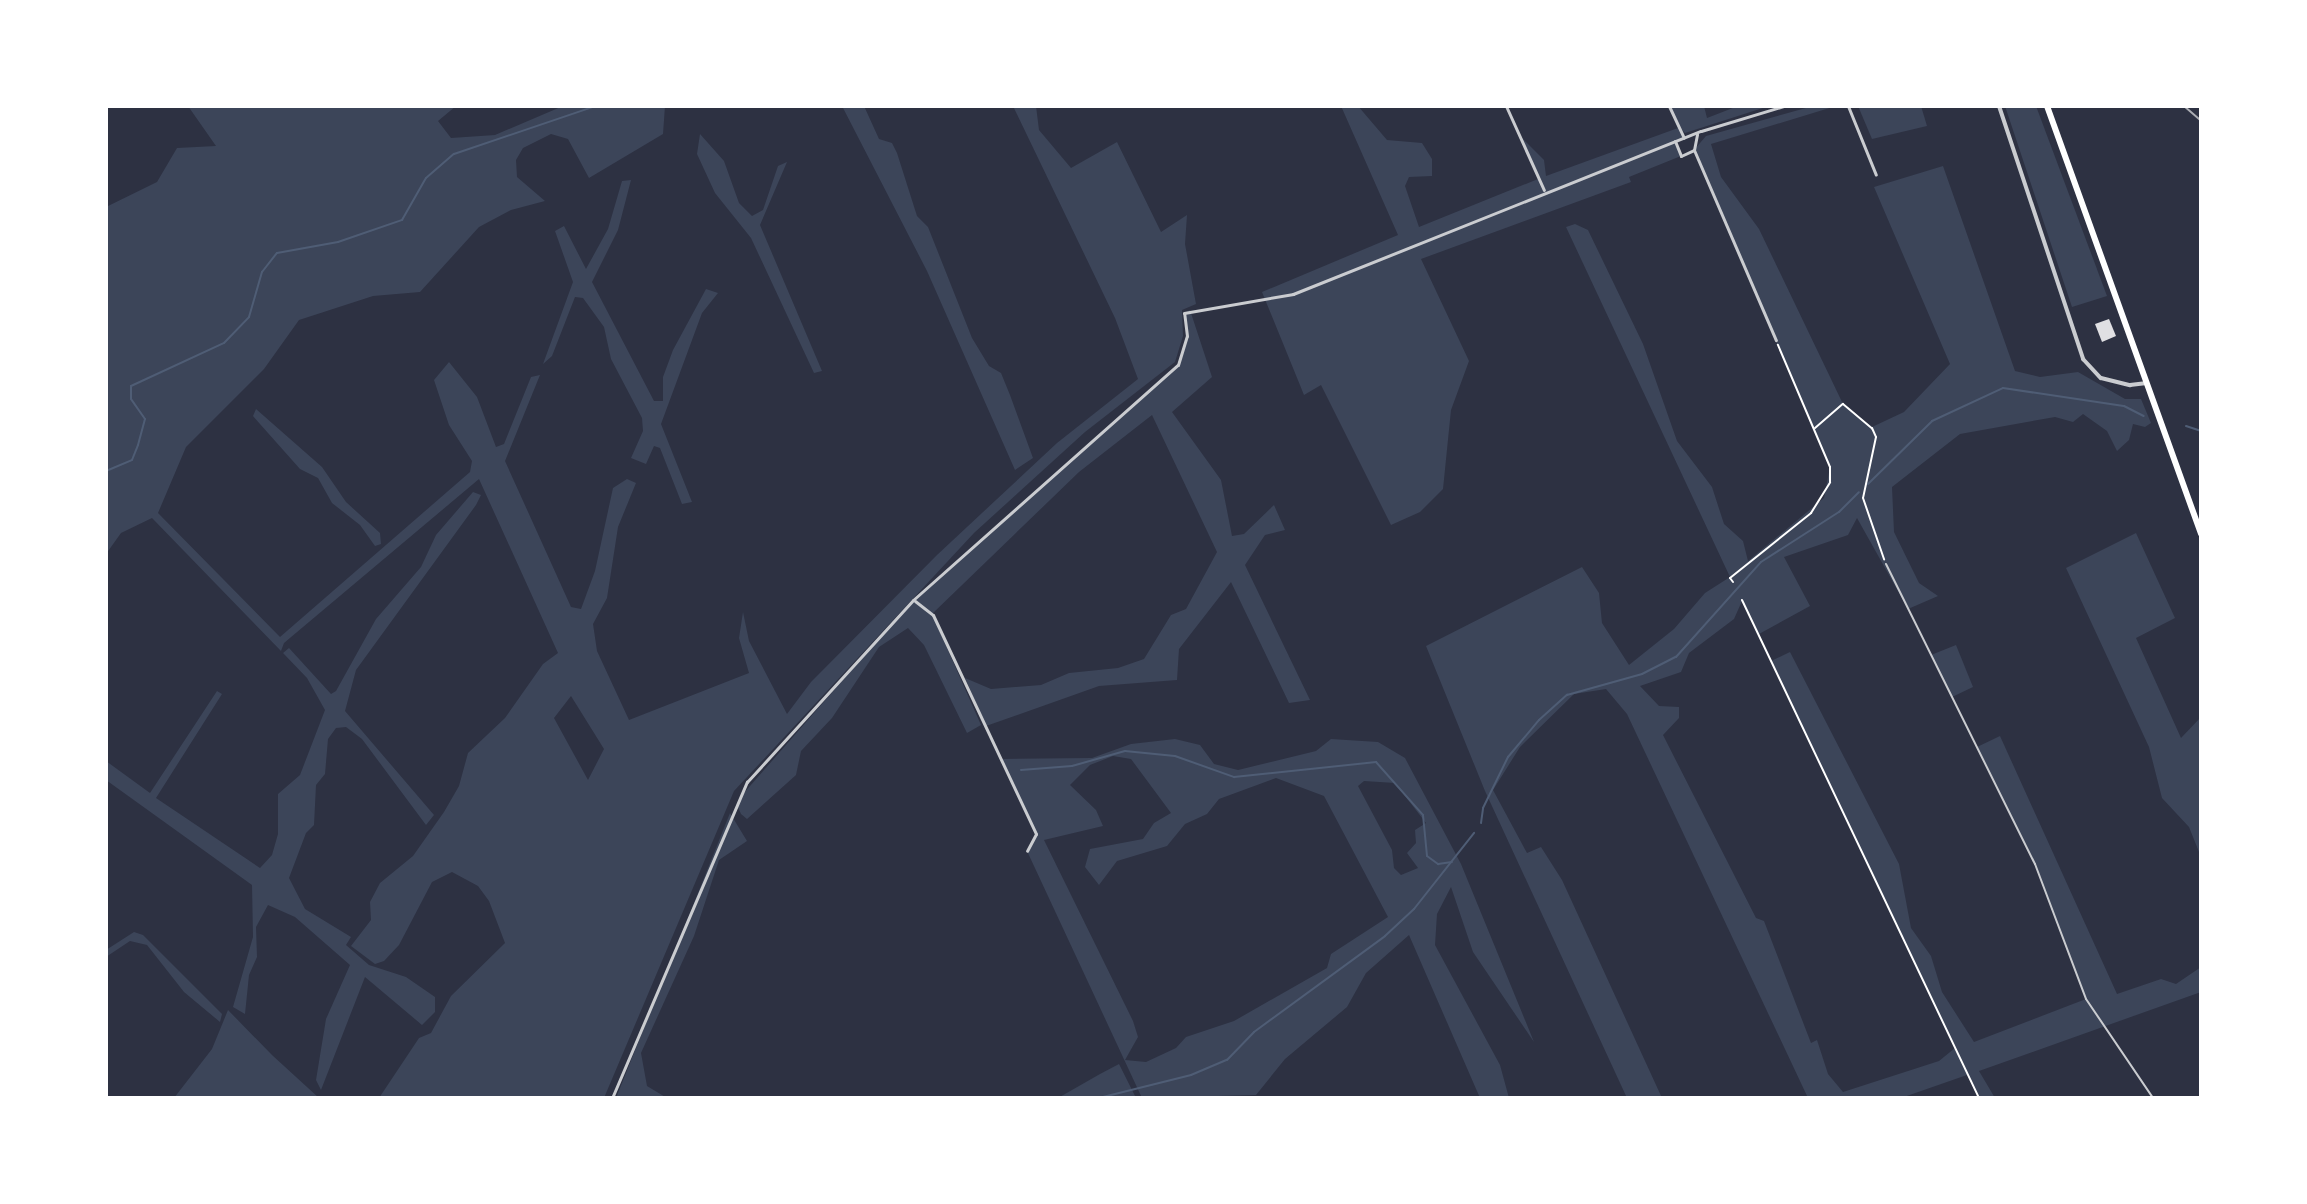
<!DOCTYPE html>
<html>
<head>
<meta charset="utf-8">
<style>
	body { margin:0 }
	#map { position:relative; width:2307px; height:1204px; overflow:hidden; background:#2d3142; font-family:Signika,sans-serif }
	div>[style] { position:absolute }
	[style*='--x'] { left:calc(var(--x)*1px); top:calc(var(--y)*1px); width:calc(var(--w)*1px); rotate:calc(var(--a)*1deg) }
	.green>* { inset:0; background:#3c4559 }
	.stream>* { height:2px; margin:-1px; padding:0 1px; transform-origin:1px; border-radius:1px; background:#4f5d75 }
	.building>* { inset:0; background:#e0e0e3 }
	.path>* { height:2px; margin:-1px; padding:0 1px; transform-origin:1px; border-radius:1px; background:#fff }
	.service>* { height:2px; margin:-1px; padding:0 1px; transform-origin:1px; border-radius:1px; background:#caccd0 }
	.minor>* { height:3px; margin:-1.5px; padding:0 1.5px; transform-origin:1.5px; border-radius:1.5px; background:#caccd0 }
	.tertiary>* { height:4px; margin:-2px; padding:0 2px; transform-origin:2px; border-radius:2px; background:#caccd0 }
	.trunk>* { height:6px; margin:-3px; padding:0 3px; transform-origin:3px; border-radius:3px; background:#fff }
	.rail>* { height:2px; margin:-1px; padding:0 1px; transform-origin:1px; border-radius:1px; background:#abadb3 }
	span { translate:-50% -50%; white-space:nowrap; text-align:center; line-height:1.15; -webkit-text-stroke:8px #fff; paint-order:stroke }
	.frame { position:absolute; inset:0; border:108px solid #fff; pointer-events:none }
</style>
</head>
<body>
<div id="map">
	<div class="green">
		<div style="clip-path:polygon(evenodd,188px 106px,456px 106px,438px 121px,451px 138px,495px 135px,563px 106px,665px 106px,663px 134px,589px 178px,568px 139px,551px 134px,523px 148px,516px 160px,517px 177px,545px 201px,511px 210px,479px 227px,420px 292px,373px 296px,299px 320px,264px 369px,186px 447px,158px 513px,280px 637px,470px 472px,472px 461px,449px 425px,434px 380px,449px 362px,477px 397px,496px 447px,504px 444px,531px 377px,540px 375px,505px 461px,571px 607px,581px 609px,595px 571px,613px 488px,627px 479px,636px 483px,618px 527px,607px 598px,593px 624px,597px 651px,629px 720px,749px 673px,739px 638px,743px 612px,749px 641px,787px 714px,811px 682px,937px 555px,1057px 443px,1138px 379px,1115px 318px,1013px 106px,1036px 106px,1039px 130px,1071px 168px,1117px 142px,1161px 232px,1187px 215px,1185px 244px,1196px 304px,1182px 310px,1183px 336px,1175px 362px,1085px 432px,974px 533px,734px 791px,604px 1098px,379px 1098px,419px 1038px,431px 1033px,451px 996px,505px 943px,489px 901px,478px 886px,452px 872px,432px 882px,399px 945px,384px 961px,375px 964px,351px 946px,371px 920px,370px 902px,380px 883px,413px 856px,444px 812px,459px 786px,468px 753px,505px 718px,543px 664px,558px 653px,479px 479px,284px 643px,281px 651px,152px 518px,121px 533px,106px 554px,106px 207px,157px 182px,177px 148px,216px 146px,188px 106px,571px 696px,604px 749px,588px 780px,554px 718px,571px 696px)"></div>
		<div style="clip-path:polygon(842px 106px,864px 106px,879px 139px,892px 143px,897px 153px,917px 216px,928px 227px,972px 338px,989px 366px,1001px 373px,1010px 395px,1033px 458px,1015px 470px,927px 271px)"></div>
		<div style="clip-path:polygon(1341px 106px,1358px 106px,1387px 140px,1422px 143px,1432px 159px,1432px 176px,1409px 177px,1405px 186px,1419px 227px,1538px 179px,1520px 136px,1544px 160px,1546px 176px,1678px 128px,1669px 106px,1704px 106px,1707px 118px,1738px 106px,1769px 106px,1685px 133px,1679px 127px,1684px 138px,1675px 141px,1681px 156px,1629px 177px,1631px 182px,1421px 259px,1469px 361px,1451px 410px,1443px 489px,1420px 512px,1391px 525px,1321px 385px,1304px 395px,1262px 292px,1398px 235px)"></div>
		<div style="clip-path:polygon(1813px 106px,1836px 106px,1711px 144px,1721px 177px,1759px 229px,1843px 404px,1872px 427px,1904px 412px,1950px 364px,1874px 187px,1943px 166px,2015px 371px,2040px 377px,2078px 372px,2125px 399px,2141px 399px,2151px 423px,2145px 427px,2133px 424px,2129px 440px,2117px 451px,2107px 431px,2083px 414px,2073px 422px,2055px 417px,1960px 434px,1892px 487px,1894px 532px,1919px 583px,1938px 596px,1908px 609px,1857px 518px,1848px 535px,1784px 557px,1810px 606px,1759px 634px,1742px 601px,1734px 619px,1689px 653px,1681px 672px,1640px 686px,1659px 706px,1679px 707px,1679px 718px,1663px 735px,1756px 918px,1764px 921px,1811px 1043px,1817px 1040px,1828px 1074px,1843px 1092px,1939px 1061px,1955px 1048px,1771px 661px,1790px 652px,1899px 864px,1911px 928px,1931px 956px,1942px 992px,1974px 1042px,2086px 999px,2035px 864px,1977px 747px,2000px 736px,2117px 994px,2161px 979px,2176px 984px,2201px 967px,2201px 992px,1979px 1071px,1995px 1098px,1979px 1098px,1967px 1075px,1901px 1098px,1808px 1098px,1627px 714px,1606px 689px,1574px 694px,1520px 747px,1493px 790px,1527px 853px,1541px 847px,1562px 880px,1662px 1098px,1627px 1098px,1485px 791px,1426px 646px,1582px 567px,1599px 593px,1602px 623px,1629px 665px,1674px 629px,1705px 593px,1730px 577px,1566px 227px,1575px 224px,1588px 230px,1643px 344px,1677px 441px,1712px 487px,1724px 524px,1743px 541px,1748px 561px,1824px 498px,1830px 467px,1694px 150px,1706px 136px)"></div>
		<div style="clip-path:polygon(1858px 106px,1921px 106px,1927px 126px,1872px 139px)"></div>
		<div style="clip-path:polygon(2005px 106px,2036px 106px,2107px 296px,2072px 307px)"></div>
		<div style="clip-path:polygon(700px 134px,724px 161px,739px 203px,752px 216px,763px 210px,778px 166px,787px 162px,760px 225px,822px 371px,814px 373px,751px 238px,715px 193px,697px 154px)"></div>
		<div style="clip-path:polygon(631px 180px,618px 230px,592px 282px,654px 401px,663px 401px,663px 377px,673px 350px,706px 289px,718px 293px,702px 313px,661px 424px,692px 502px,682px 504px,660px 448px,654px 446px,646px 464px,631px 458px,643px 431px,642px 418px,611px 359px,604px 327px,583px 298px,575px 297px,552px 356px,543px 364px,573px 282px,555px 231px,564px 226px,586px 269px,608px 229px,622px 181px)"></div>
		<div style="clip-path:polygon(1190px 310px,1212px 377px,1172px 412px,1221px 480px,1232px 536px,1244px 534px,1274px 505px,1285px 530px,1265px 535px,1245px 565px,1310px 700px,1289px 703px,1231px 582px,1179px 649px,1177px 680px,1099px 686px,986px 726px,965px 678px,991px 689px,1041px 685px,1069px 673px,1118px 668px,1144px 659px,1171px 615px,1186px 609px,1217px 552px,1152px 415px,1079px 472px,932px 614px,981px 725px,967px 733px,924px 645px,908px 628px,879px 647px,832px 718px,801px 751px,796px 775px,747px 819px,741px 814px,737px 805px,743px 794px,913px 600px,1178px 365px,1187px 336px,1184px 313px)"></div>
		<div style="clip-path:polygon(256px 409px,322px 467px,346px 502px,380px 533px,381px 544px,375px 546px,360px 525px,332px 503px,318px 478px,300px 469px,253px 416px)"></div>
		<div style="clip-path:polygon(473px 492px,481px 495px,476px 505px,356px 670px,345px 711px,434px 815px,426px 825px,362px 739px,346px 727px,336px 728px,328px 739px,325px 774px,316px 785px,314px 825px,306px 833px,289px 878px,305px 909px,351px 937px,346px 945px,369px 965px,406px 977px,435px 997px,435px 1012px,422px 1025px,365px 977px,321px 1090px,316px 1080px,326px 1019px,350px 965px,295px 917px,268px 905px,256px 927px,257px 957px,249px 975px,245px 1014px,233px 1007px,253px 937px,252px 885px,106px 780px,106px 761px,150px 793px,217px 691px,222px 694px,156px 798px,260px 868px,272px 855px,278px 834px,278px 794px,300px 775px,325px 710px,307px 678px,283px 653px,289px 648px,331px 694px,336px 691px,376px 619px,421px 567px,436px 535px)"></div>
		<div style="clip-path:polygon(2136px 533px,2175px 618px,2136px 638px,2181px 738px,2201px 717px,2201px 857px,2189px 827px,2162px 798px,2149px 747px,2066px 568px)"></div>
		<div style="clip-path:polygon(1956px 645px,1973px 687px,1952px 697px,1931px 655px)"></div>
		<div style="clip-path:polygon(evenodd,1175px 739px,1200px 745px,1214px 764px,1238px 770px,1316px 751px,1331px 739px,1378px 742px,1405px 758px,1461px 864px,1534px 1042px,1473px 952px,1451px 887px,1437px 914px,1435px 945px,1500px 1065px,1509px 1098px,1480px 1098px,1409px 935px,1366px 973px,1347px 1007px,1285px 1059px,1256px 1095px,1142px 1098px,1027px 851px,1035px 834px,1002px 759px,1092px 758px,1131px 744px,1175px 739px,1113px 756px,1131px 759px,1171px 813px,1154px 823px,1143px 839px,1090px 849px,1085px 867px,1099px 885px,1117px 861px,1167px 846px,1185px 824px,1207px 814px,1219px 799px,1276px 778px,1324px 796px,1388px 917px,1331px 954px,1327px 968px,1234px 1021px,1186px 1037px,1176px 1048px,1146px 1062px,1125px 1060px,1138px 1037px,1133px 1021px,1044px 840px,1103px 826px,1096px 810px,1070px 785px,1090px 765px,1113px 756px,1175px 739px,1364px 781px,1395px 783px,1426px 823px,1415px 830px,1416px 843px,1407px 853px,1418px 868px,1401px 875px,1394px 868px,1392px 850px,1358px 786px,1364px 781px)"></div>
		<div style="clip-path:polygon(730px 813px,747px 841px,719px 860px,694px 936px,641px 1053px,647px 1086px,667px 1098px,616px 1098px)"></div>
		<div style="clip-path:polygon(134px 932px,143px 935px,222px 1014px,220px 1022px,184px 992px,147px 945px,130px 941px,106px 957px,106px 950px)"></div>
		<div style="clip-path:polygon(228px 1010px,272px 1055px,319px 1098px,174px 1098px,212px 1049px)"></div>
		<div style="clip-path:polygon(1119px 1064px,1136px 1098px,1058px 1098px,1100px 1074px)"></div>
	</div>
	<div class="stream">
		<div style="--x:2186;--y:426;--w:16;--a:18"></div>
		<div style="--x:106;--y:471;--w:28;--a:-23"></div>
		<div style="--x:132;--y:460;--w:16;--a:-68"></div>
		<div style="--x:138;--y:445;--w:27;--a:-75"></div>
		<div style="--x:145;--y:419;--w:24;--a:-125"></div>
		<div style="--x:131;--y:399;--w:13;--a:-90"></div>
		<div style="--x:131;--y:386;--w:102;--a:-24.8"></div>
		<div style="--x:224;--y:343;--w:36;--a:-46"></div>
		<div style="--x:249;--y:317;--w:47;--a:-73.9"></div>
		<div style="--x:262;--y:272;--w:24;--a:-52"></div>
		<div style="--x:277;--y:253;--w:62;--a:-10.2"></div>
		<div style="--x:338;--y:242;--w:68;--a:-19"></div>
		<div style="--x:402;--y:220;--w:48;--a:-60.3"></div>
		<div style="--x:426;--y:178;--w:37;--a:-41"></div>
		<div style="--x:454;--y:154;--w:150;--a:-18.7"></div>
		<div style="--x:1868;--y:484;--w:90;--a:-44.5"></div>
		<div style="--x:1932;--y:421;--w:78;--a:-24.9"></div>
		<div style="--x:2003;--y:388;--w:122;--a:8.5"></div>
		<div style="--x:2124;--y:406;--w:22;--a:27"></div>
		<div style="--x:1021;--y:770;--w:51;--a:-4.5"></div>
		<div style="--x:1072;--y:766;--w:55;--a:-15.8"></div>
		<div style="--x:1125;--y:751;--w:50;--a:5.7"></div>
		<div style="--x:1175;--y:756;--w:63;--a:19.6"></div>
		<div style="--x:1234;--y:777;--w:143;--a:-6"></div>
		<div style="--x:1376;--y:762;--w:71;--a:48.4"></div>
		<div style="--x:1423;--y:815;--w:41;--a:84.4"></div>
		<div style="--x:1427;--y:856;--w:14;--a:36"></div>
		<div style="--x:1438;--y:864;--w:14;--a:-8"></div>
		<div style="--x:1481;--y:823;--w:15;--a:-82"></div>
		<div style="--x:1483;--y:808;--w:57;--a:-63.9"></div>
		<div style="--x:1508;--y:757;--w:48;--a:-50"></div>
		<div style="--x:1539;--y:720;--w:38;--a:-42"></div>
		<div style="--x:1567;--y:695;--w:78;--a:-15.6"></div>
		<div style="--x:1642;--y:674;--w:38;--a:-27"></div>
		<div style="--x:1676;--y:657;--w:127;--a:-48.2"></div>
		<div style="--x:1761;--y:562;--w:93;--a:-32.7"></div>
		<div style="--x:1839;--y:512;--w:28;--a:-45"></div>
		<div style="--x:1099;--y:1098;--w:95;--a:-14"></div>
		<div style="--x:1191;--y:1075;--w:39;--a:-23"></div>
		<div style="--x:1227;--y:1060;--w:39;--a:-46"></div>
		<div style="--x:1254;--y:1032;--w:162;--a:-36.2"></div>
		<div style="--x:1385;--y:936;--w:40;--a:-43"></div>
		<div style="--x:1414;--y:909;--w:97;--a:-51.7"></div>
	</div>
	<div class="building">
		<div style="clip-path:polygon(2109px 319px,2116px 336px,2102px 342px,2095px 324px)"></div>
	</div>
	<div class="path">
		<div style="--x:1815;--y:428;--w:37;--a:-41"></div>
		<div style="--x:1843;--y:404;--w:38;--a:40"></div>
		<div style="--x:1872;--y:428;--w:10;--a:66"></div>
		<div style="--x:1876;--y:437;--w:62;--a:102"></div>
		<div style="--x:1863;--y:498;--w:65;--a:71"></div>
		<div style="--x:1733;--y:582;--w:5;--a:-127"></div>
		<div style="--x:1730;--y:578;--w:104;--a:-38.7"></div>
		<div style="--x:1811;--y:513;--w:36;--a:-58"></div>
		<div style="--x:1830;--y:482;--w:15;--a:-90"></div>
		<div style="--x:1830;--y:467;--w:133;--a:-113.1"></div>
		<div style="--x:1742;--y:600;--w:552;--a:64.55"></div>
	</div>
	<div class="service">
		<div style="--x:1886;--y:564;--w:335;--a:63.6"></div>
		<div style="--x:2035;--y:864;--w:144;--a:69.3"></div>
		<div style="--x:2086;--y:999;--w:120;--a:55.9"></div>
	</div>
	<div class="minor">
		<div style="--x:1506;--y:106;--w:92;--a:65.7"></div>
		<div style="--x:1669;--y:106;--w:35;--a:65"></div>
		<div style="--x:1848;--y:106;--w:74;--a:67.9"></div>
		<div style="--x:1675;--y:141;--w:16;--a:68"></div>
		<div style="--x:1681;--y:156;--w:14;--a:-25"></div>
		<div style="--x:1694;--y:150;--w:207;--a:66.7"></div>
		<div style="--x:1694;--y:150;--w:16;--a:-79"></div>
		<div style="--x:915;--y:601;--w:23;--a:38"></div>
		<div style="--x:933;--y:615;--w:242;--a:64.8"></div>
		<div style="--x:1036;--y:834;--w:19;--a:118"></div>
		<div style="--x:612;--y:1098;--w:344;--a:-66.9"></div>
		<div style="--x:747;--y:782;--w:246;--a:-47.6"></div>
		<div style="--x:913;--y:600;--w:354;--a:-41.6"></div>
		<div style="--x:1178;--y:365;--w:30;--a:-73"></div>
		<div style="--x:1187;--y:336;--w:23;--a:-97"></div>
		<div style="--x:1184;--y:313;--w:111;--a:-9.9"></div>
		<div style="--x:1293;--y:294;--w:439;--a:-21.8"></div>
		<div style="--x:1701;--y:131;--w:87;--a:-16.8"></div>
	</div>
	<div class="tertiary">
		<div style="--x:1999;--y:106;--w:267;--a:71.6"></div>
		<div style="--x:2083;--y:359;--w:26;--a:47"></div>
		<div style="--x:2101;--y:378;--w:30;--a:14"></div>
		<div style="--x:2130;--y:385;--w:17;--a:-7"></div>
	</div>
	<div class="trunk">
		<div style="--x:2047;--y:106;--w:455;--a:70.2"></div>
	</div>
	<div class="rail">
		<div style="--x:2184;--y:106;--w:23;--a:41"></div>
	</div>
	<div class="frame"></div>
</div>
</body>
</html>
